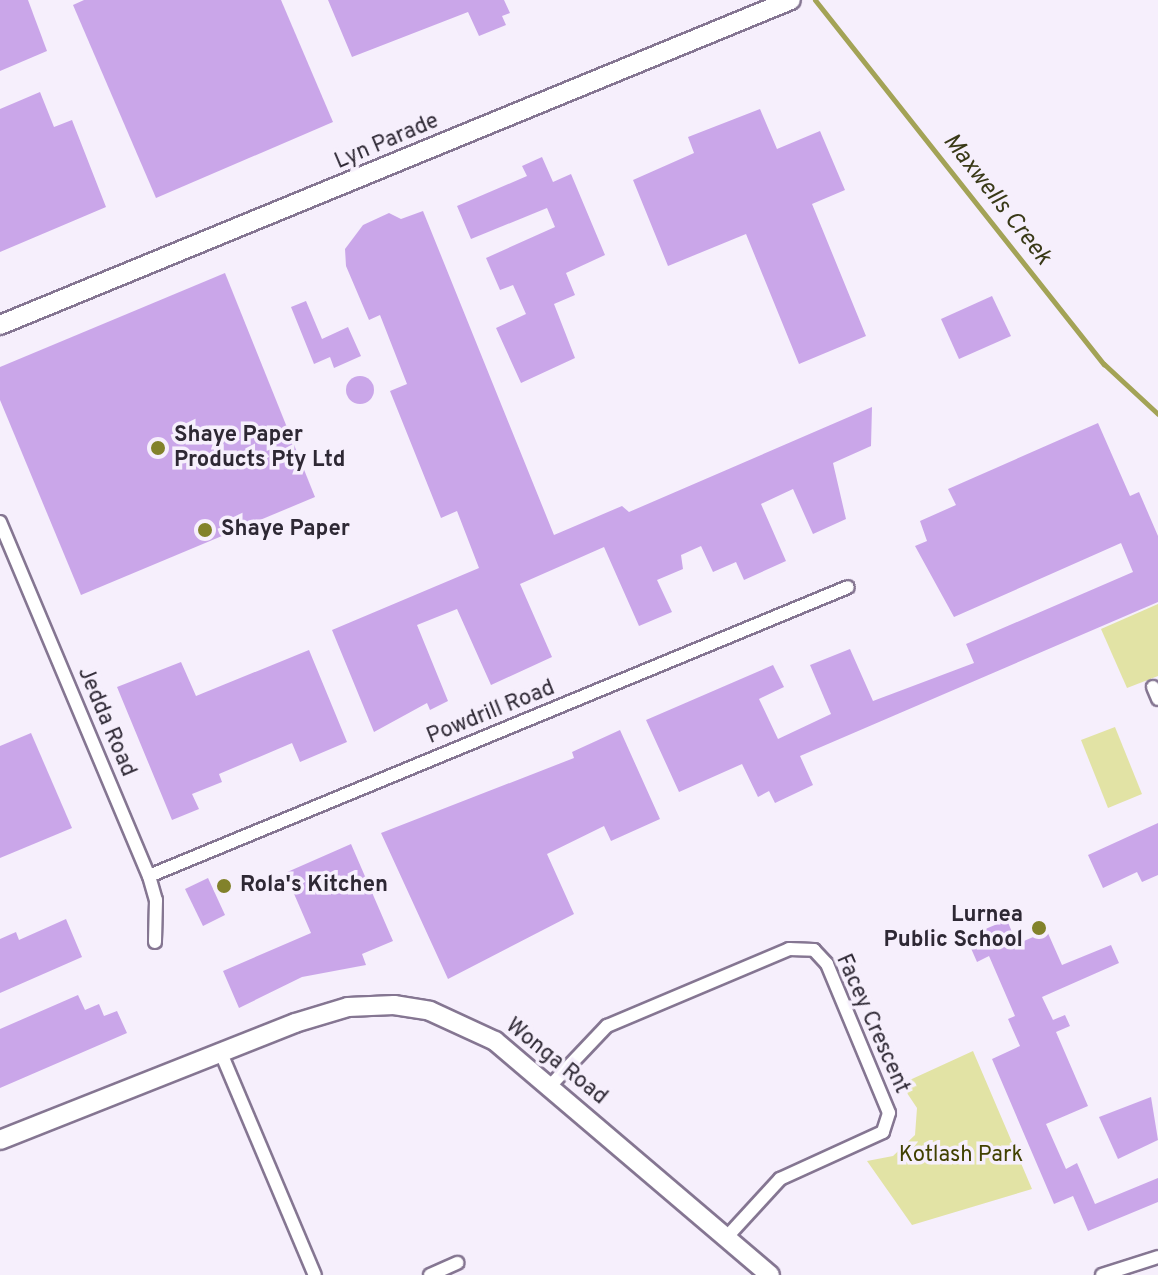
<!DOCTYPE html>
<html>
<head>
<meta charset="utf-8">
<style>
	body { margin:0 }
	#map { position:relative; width:1158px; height:1275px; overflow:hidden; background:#f6effc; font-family:Overpass,sans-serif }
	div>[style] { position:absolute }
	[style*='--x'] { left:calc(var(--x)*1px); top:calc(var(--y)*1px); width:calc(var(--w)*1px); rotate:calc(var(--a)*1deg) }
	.green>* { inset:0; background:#e2e3a5 }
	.stream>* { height:5px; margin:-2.5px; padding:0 2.5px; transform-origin:2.5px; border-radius:2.5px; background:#a3a356 }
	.building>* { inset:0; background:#caa6e9 }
	.round { border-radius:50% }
	.roads { filter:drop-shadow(2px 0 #857692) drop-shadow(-2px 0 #857692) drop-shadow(0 2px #857692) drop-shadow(0 -2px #857692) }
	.street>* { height:12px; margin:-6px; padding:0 6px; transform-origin:6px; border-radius:6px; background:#fff }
	.secondary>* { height:18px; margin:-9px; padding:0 9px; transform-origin:9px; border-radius:9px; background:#fff }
	.dots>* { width:22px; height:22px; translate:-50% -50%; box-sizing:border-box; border:4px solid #f6effc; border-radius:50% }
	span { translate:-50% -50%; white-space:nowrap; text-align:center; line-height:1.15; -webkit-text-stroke:7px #f6effc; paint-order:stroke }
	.street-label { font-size:22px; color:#2e2834 }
	.poi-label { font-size:22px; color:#2e2834; font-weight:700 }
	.left { translate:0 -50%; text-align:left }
	.right { translate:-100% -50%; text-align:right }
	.park-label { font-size:22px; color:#414101 }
	.water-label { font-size:24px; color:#393917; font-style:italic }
</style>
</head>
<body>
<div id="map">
	<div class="green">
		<div style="clip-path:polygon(1158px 604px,1158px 676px,1127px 688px,1101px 629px)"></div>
		<div style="clip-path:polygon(1115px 727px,1142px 794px,1108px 808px,1081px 740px)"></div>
		<div style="clip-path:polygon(973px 1051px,1032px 1189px,912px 1225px,867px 1161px,893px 1156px,915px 1135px,917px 1108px,901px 1084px)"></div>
	</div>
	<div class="stream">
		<div style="--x:815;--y:0;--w:465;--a:51.6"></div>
		<div style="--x:1104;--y:364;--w:74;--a:42.8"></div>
	</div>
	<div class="building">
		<div style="clip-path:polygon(0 0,28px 0,47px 51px,0 71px)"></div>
		<div style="clip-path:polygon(84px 0,281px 0,333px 122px,156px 198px,73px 5px)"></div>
		<div style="clip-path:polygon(328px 0,504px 0,510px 13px,502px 16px,506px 25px,479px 36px,468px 12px,352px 57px)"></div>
		<div style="clip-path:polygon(40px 92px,54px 127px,72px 120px,106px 207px,0 252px,0 109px)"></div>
		<div style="clip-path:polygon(760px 109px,777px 149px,820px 131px,845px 190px,812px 204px,866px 336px,799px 364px,746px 234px,668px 266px,633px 180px,694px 153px,688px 137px)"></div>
		<div style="clip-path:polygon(542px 157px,553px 182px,571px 174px,605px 255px,566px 273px,575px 295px,554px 304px,575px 358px,521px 383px,496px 328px,526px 314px,513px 285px,500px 290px,486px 258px,555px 227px,547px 208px,471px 239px,457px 206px,527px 176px,522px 166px)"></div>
		<div style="clip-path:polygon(423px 211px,554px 535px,622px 506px,629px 512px,872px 407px,871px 446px,833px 463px,846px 519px,813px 534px,793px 489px,761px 504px,786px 561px,744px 580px,736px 562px,713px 572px,701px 546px,681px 555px,683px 569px,657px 580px,672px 612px,639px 626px,604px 547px,520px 584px,552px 657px,491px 685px,457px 609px,417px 625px,448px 701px,430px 710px,427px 703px,374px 732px,332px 630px,479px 568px,457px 511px,441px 518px,390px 391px,407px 384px,380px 315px,369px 320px,346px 266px,345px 249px,363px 225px,389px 213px,401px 219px)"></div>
		<div style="clip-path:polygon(225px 273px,315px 497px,81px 595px,0 400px,0 367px)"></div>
		<div style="clip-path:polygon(992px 296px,1011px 336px,959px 359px,941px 319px)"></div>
		<div style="clip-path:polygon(306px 301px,322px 339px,348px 327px,361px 356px,334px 368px,330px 357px,314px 364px,291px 307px)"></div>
		<div class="round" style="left:346px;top:376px;width:28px;height:28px"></div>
		<div style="clip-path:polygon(1098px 423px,1130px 496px,1139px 492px,1158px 536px,1158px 602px,800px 756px,813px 785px,775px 803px,769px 791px,758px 797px,742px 764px,679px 792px,646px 720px,773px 665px,784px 687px,759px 699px,778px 739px,831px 714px,810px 665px,850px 649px,873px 701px,974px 663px,966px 644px,1133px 572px,1121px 543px,954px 617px,915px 546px,927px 541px,920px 521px,956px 505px,948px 489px)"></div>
		<div style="clip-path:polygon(309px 650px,347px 742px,300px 762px,292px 743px,219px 774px,222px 782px,192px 794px,199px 809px,172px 820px,117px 687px,181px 662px,196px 696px)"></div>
		<div style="clip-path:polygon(620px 730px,660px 819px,611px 841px,604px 826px,547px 854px,574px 914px,448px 979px,381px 833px,574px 758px,572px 752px)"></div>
		<div style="clip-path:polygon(31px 733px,72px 828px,0 858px,0 746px)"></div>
		<div style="clip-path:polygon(1158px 823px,1158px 875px,1142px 882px,1137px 872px,1103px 888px,1088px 855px)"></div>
		<div style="clip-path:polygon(351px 844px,393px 941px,362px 954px,366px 965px,302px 977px,239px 1008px,223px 971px,311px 933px,285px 873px)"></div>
		<div style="clip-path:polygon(208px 878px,225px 915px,203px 926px,185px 889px)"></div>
		<div style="clip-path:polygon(66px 919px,82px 957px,0 993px,0 939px,16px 932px,19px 940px)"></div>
		<div style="clip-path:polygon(1007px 920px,1017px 944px,1047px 931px,1062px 965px,1111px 945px,1119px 963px,1042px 997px,1053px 1020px,1065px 1015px,1070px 1026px,1056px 1032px,1088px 1106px,1046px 1124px,1066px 1169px,1077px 1163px,1095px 1204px,1158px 1178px,1158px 1202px,1088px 1231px,1073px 1196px,1054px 1204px,992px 1059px,1020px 1046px,1008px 1019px,1015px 1016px,989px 956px,977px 962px,966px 937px)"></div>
		<div style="clip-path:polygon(78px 995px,85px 1010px,99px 1004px,104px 1016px,117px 1011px,127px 1033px,0 1088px,0 1029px)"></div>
		<div style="clip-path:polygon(1151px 1097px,1158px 1140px,1118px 1159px,1099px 1117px)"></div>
	</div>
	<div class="roads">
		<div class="street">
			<div style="--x:0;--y:522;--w:384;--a:67.2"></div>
			<div style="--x:149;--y:876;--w:25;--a:74"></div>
			<div style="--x:156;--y:900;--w:42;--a:91.4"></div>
			<div style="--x:1153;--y:687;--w:13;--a:67"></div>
			<div style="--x:149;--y:876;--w:756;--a:-22.46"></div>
			<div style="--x:221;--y:1053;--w:241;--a:67.1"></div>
			<div style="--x:550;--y:1086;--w:83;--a:-46.5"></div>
			<div style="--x:607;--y:1026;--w:198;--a:-22.9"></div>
			<div style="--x:789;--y:949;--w:25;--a:2"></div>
			<div style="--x:814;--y:950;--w:19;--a:47"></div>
			<div style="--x:827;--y:964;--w:161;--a:67.4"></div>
			<div style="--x:889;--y:1113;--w:20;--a:108"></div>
			<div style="--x:883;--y:1132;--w:113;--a:155.5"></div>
			<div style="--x:780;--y:1179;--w:80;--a:132.5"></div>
			<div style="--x:430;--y:1275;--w:30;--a:-24"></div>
			<div style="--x:1102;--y:1275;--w:59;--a:-17.8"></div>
		</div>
		<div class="secondary">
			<div style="--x:0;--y:325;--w:855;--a:-22.34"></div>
			<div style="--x:0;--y:1140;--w:317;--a:-21.6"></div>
			<div style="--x:295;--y:1023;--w:55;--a:-16.8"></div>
			<div style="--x:348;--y:1007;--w:46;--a:-2.5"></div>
			<div style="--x:394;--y:1005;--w:36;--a:9"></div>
			<div style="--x:430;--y:1011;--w:72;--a:24.8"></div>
			<div style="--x:495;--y:1041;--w:361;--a:40.4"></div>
		</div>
	</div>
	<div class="dots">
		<div style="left:158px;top:448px;background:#82822b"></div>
		<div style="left:205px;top:530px;background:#82822b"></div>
		<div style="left:224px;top:886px;background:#82822b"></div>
		<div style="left:1039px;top:928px;background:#82822b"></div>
	</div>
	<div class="street-label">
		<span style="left:387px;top:142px;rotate:-23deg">Lyn Parade</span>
		<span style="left:491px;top:713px;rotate:-22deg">Powdrill Road</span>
		<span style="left:106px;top:722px;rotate:67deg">Jedda Road</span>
		<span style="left:872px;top:1024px;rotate:66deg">Facey Crescent</span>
		<span style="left:556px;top:1062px;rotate:39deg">Wonga Road</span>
	</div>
	<div class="poi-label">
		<span class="left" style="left:174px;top:448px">Shaye Paper<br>Products Pty Ltd</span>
		<span class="left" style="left:221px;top:530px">Shaye Paper</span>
		<span class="left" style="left:240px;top:886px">Rola's Kitchen</span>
		<span class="right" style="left:1023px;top:928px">Lurnea<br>Public School</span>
	</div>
	<div class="park-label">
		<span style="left:961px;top:1156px">Kotlash Park</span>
	</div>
	<div class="water-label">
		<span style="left:996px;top:200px;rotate:52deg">Maxwells Creek</span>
	</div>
</div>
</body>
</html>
